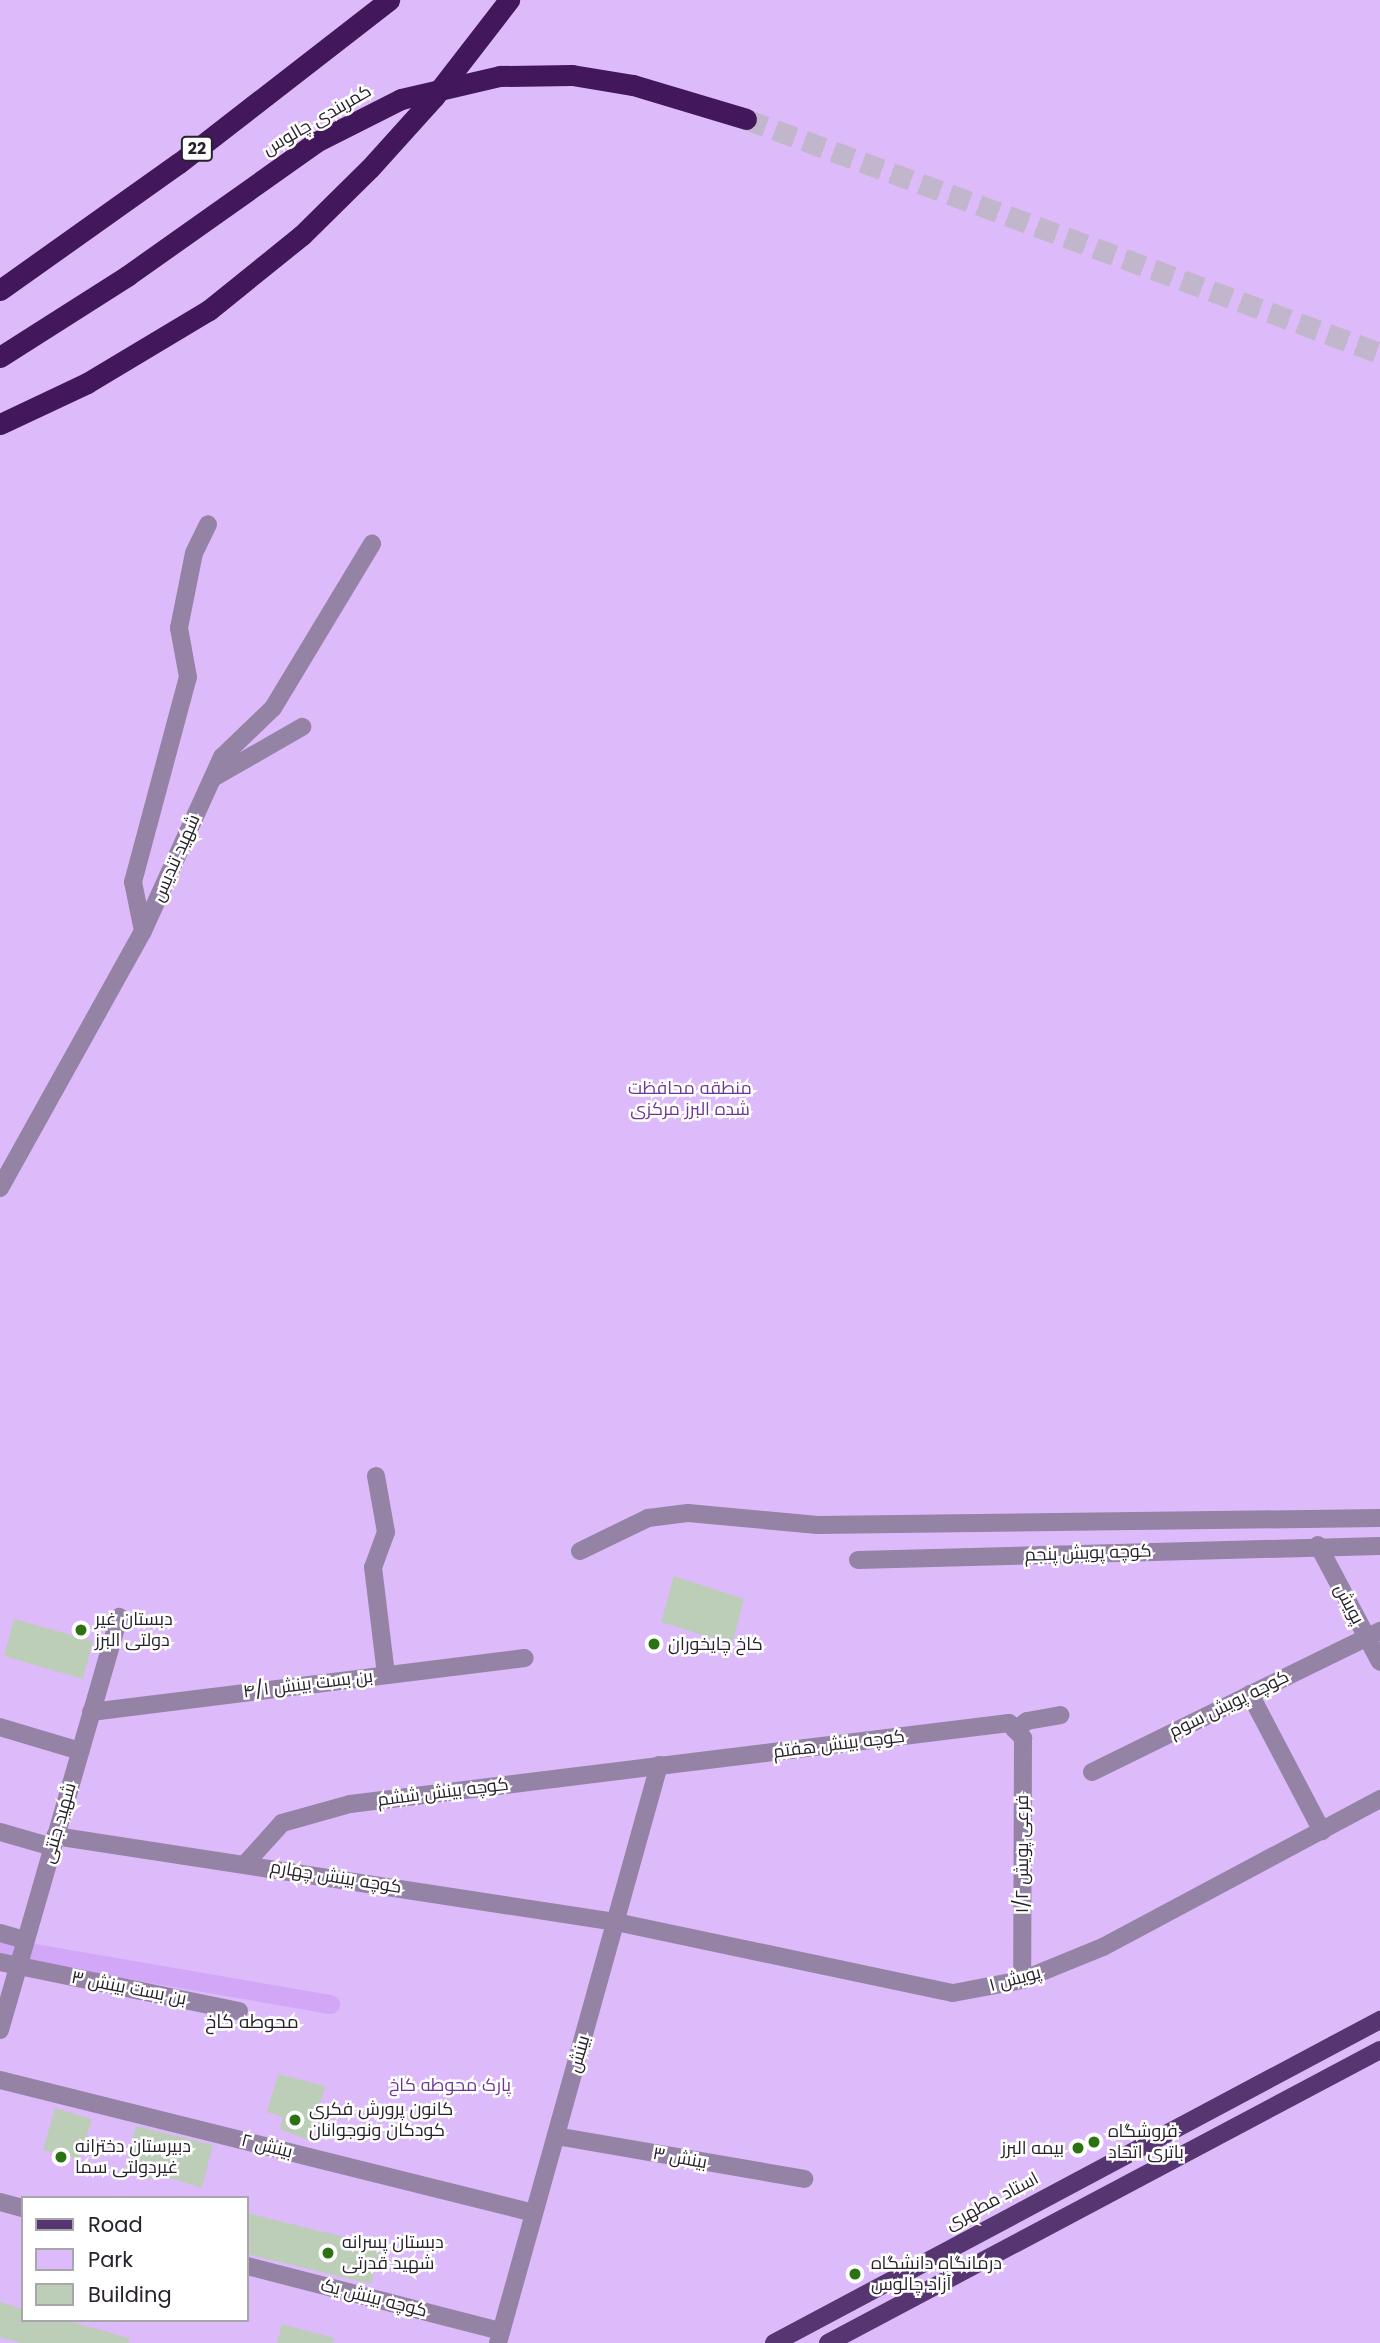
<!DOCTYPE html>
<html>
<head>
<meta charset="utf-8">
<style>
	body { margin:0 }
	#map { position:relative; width:1380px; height:2343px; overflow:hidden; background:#e8dbf4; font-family:Poppins,Cairo,sans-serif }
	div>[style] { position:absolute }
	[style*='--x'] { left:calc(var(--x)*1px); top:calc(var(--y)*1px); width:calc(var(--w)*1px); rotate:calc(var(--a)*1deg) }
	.green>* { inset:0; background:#ddbbfa }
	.canal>* { height:19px; margin:-9.5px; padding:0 9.5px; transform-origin:9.5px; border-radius:9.5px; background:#d3a7f7 }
	.building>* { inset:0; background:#bcceb7 }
	.highway-tunnel>* { height:21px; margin-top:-10.5px; transform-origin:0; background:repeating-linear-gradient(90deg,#c1b6cc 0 21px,transparent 0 31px) }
	.minor>* { height:18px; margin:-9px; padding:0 9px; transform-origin:9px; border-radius:9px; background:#9583a5 }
	.major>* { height:18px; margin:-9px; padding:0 9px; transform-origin:9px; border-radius:9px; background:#573570 }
	.highway>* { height:21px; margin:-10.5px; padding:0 10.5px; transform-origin:10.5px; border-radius:10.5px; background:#42175c }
	.highway-bridge>* { height:21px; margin:-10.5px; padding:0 10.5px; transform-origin:10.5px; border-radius:10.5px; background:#42175c }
	.dots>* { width:19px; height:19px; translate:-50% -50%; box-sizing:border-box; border:4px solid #fff; border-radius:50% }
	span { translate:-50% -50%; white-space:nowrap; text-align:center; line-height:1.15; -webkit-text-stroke:5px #fff; paint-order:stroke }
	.shield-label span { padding:2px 5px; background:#fff; border:2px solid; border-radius:5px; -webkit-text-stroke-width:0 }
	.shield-label { font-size:16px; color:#26212a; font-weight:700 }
	.street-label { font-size:18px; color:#26212a }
	.park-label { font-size:18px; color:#6d3692 }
	.poi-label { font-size:18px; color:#26212a }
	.left { translate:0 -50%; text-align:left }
	.right { translate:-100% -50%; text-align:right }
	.neighbourhood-label { font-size:19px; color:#26212a }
	.legend { position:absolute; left:21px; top:2196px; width:228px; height:126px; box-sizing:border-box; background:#fff; border:2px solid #a8a6aa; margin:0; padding:9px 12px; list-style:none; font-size:21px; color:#26212a }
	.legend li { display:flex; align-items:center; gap:14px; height:35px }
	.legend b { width:35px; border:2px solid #a8a6aa }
</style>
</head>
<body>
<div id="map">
	<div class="green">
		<div style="clip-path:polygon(evenodd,0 0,1380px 0,1380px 2343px,0 2343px,0 0,23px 2198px,247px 2198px,247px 2320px,23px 2320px,23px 2198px)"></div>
	</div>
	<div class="canal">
		<div style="--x:0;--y:1947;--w:335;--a:9.8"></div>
	</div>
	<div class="building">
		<div style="clip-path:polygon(674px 1576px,744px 1599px,732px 1644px,661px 1622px)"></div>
		<div style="clip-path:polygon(14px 1619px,93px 1641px,83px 1679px,4px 1656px)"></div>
		<div style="clip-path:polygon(278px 2074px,325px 2086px,311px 2141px,280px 2129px,283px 2117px,267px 2112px)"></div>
		<div style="clip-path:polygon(55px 2108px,92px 2119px,79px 2160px,43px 2150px)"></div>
		<div style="clip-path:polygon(136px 2126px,213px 2145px,202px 2188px,157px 2174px,155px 2180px,125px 2172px)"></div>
		<div style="clip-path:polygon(247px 2213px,381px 2246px,371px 2284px,247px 2254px)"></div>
		<div style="clip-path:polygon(0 2302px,23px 2309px,23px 2320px,64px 2320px,129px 2338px,129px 2343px,20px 2343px,0 2337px)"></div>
		<div style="clip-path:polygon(282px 2324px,334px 2338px,333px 2343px,277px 2343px)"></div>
	</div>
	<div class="highway-tunnel">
		<div style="--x:746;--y:119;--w:676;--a:20.26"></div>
	</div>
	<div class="minor">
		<div style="--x:213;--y:778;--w:103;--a:-29.8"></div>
		<div style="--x:143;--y:931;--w:50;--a:-101.5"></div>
		<div style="--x:133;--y:882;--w:212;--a:-75"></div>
		<div style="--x:188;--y:677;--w:50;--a:-100.4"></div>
		<div style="--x:179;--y:628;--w:76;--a:-78.7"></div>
		<div style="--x:194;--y:553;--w:32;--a:-64"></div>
		<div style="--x:0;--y:1188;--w:294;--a:-60.9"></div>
		<div style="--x:143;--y:931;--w:191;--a:-65.6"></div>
		<div style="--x:222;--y:757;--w:71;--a:-43.9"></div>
		<div style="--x:273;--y:708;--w:192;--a:-58.9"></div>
		<div style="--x:376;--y:1476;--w:57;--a:79.9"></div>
		<div style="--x:386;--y:1532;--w:37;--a:110"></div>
		<div style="--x:373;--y:1567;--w:108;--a:83.1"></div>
		<div style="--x:1318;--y:1545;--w:132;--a:62.1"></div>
		<div style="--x:580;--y:1551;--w:76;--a:-25.9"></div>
		<div style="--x:648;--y:1518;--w:40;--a:-7.1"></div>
		<div style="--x:688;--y:1513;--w:130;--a:5.3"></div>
		<div style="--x:817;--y:1525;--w:563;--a:-0.71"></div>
		<div style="--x:858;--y:1560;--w:522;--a:-1.54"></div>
		<div style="--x:1250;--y:1694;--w:155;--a:62.3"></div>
		<div style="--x:91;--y:1712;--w:437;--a:-7.1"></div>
		<div style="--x:0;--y:1727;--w:84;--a:16.7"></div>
		<div style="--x:1015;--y:1730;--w:15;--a:-37"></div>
		<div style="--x:1027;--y:1721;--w:34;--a:-10"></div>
		<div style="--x:1092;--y:1772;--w:321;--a:-26.1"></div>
		<div style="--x:0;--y:1832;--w:54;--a:16.1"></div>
		<div style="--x:55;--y:1836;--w:568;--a:8.72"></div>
		<div style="--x:616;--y:1922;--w:344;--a:11.9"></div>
		<div style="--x:953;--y:1993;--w:70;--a:-10.7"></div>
		<div style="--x:1022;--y:1980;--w:87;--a:-22.2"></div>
		<div style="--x:1103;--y:1947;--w:314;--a:-28.1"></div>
		<div style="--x:246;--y:1863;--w:54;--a:-48"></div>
		<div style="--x:282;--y:1823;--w:71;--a:-15.6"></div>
		<div style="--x:350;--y:1804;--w:664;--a:-7.01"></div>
		<div style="--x:1009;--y:1723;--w:21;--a:47"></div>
		<div style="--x:1023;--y:1738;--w:242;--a:90.2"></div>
		<div style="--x:0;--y:1933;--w:26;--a:16"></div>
		<div style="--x:0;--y:1962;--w:244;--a:11.6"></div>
		<div style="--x:0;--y:2030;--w:430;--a:-73.9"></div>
		<div style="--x:0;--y:2080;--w:550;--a:13.99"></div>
		<div style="--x:556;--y:2136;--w:252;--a:9.8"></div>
		<div style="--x:0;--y:2202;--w:24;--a:15"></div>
		<div style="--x:247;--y:2266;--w:262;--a:14.4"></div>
		<div style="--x:498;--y:2343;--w:600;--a:-74.43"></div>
	</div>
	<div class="major">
		<div style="--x:774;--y:2343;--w:687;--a:-28.06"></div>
		<div style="--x:828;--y:2343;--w:625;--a:-27.96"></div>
	</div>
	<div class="highway">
		<div style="--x:0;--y:290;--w:219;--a:-35.4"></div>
		<div style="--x:179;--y:163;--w:266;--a:-37.8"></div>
		<div style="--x:0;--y:357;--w:151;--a:-32.5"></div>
		<div style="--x:127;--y:276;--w:232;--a:-35.3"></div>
		<div style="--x:316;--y:142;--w:95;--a:-26.8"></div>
		<div style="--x:401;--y:99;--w:102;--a:-13.1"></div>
		<div style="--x:500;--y:76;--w:72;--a:-0.8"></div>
		<div style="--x:572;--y:75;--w:62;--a:9.3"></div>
		<div style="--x:633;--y:85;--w:118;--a:16.7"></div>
		<div style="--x:0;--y:424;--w:96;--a:-25.2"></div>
		<div style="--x:87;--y:383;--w:142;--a:-30.9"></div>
		<div style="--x:209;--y:310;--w:119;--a:-38.9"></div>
		<div style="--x:302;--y:235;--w:95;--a:-44.6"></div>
	</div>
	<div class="highway-bridge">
		<div style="--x:370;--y:168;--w:96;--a:-48"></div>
		<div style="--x:434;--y:97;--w:123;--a:-52.3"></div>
	</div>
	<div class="dots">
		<div style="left:81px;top:1630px;background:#2b7213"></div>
		<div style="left:654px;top:1644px;background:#2b7213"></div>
		<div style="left:295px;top:2120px;background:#2b7213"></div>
		<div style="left:1094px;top:2142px;background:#2b7213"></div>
		<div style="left:1078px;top:2148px;background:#2b7213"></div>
		<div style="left:61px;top:2157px;background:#2b7213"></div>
		<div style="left:328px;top:2253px;background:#2b7213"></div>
		<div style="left:855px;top:2274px;background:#2b7213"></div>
	</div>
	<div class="shield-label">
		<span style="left:197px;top:149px">22</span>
	</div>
	<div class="street-label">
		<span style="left:317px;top:120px;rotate:-30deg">کمربندی چالوس</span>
		<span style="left:176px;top:858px;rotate:-66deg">شهید تندیس</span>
		<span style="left:1088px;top:1553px;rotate:-2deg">کوچه پویش پنجم</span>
		<span style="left:1349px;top:1604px;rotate:62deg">پویش</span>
		<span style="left:308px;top:1684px;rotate:-7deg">بن بست بینش ۴/۱</span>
		<span style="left:1229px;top:1704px;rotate:-26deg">کوچه پویش سوم</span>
		<span style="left:839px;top:1744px;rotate:-7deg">کوچه بینش هفتم</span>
		<span style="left:443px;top:1792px;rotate:-7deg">کوچه بینش ششم</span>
		<span style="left:59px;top:1823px;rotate:-74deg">شهید جنتی</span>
		<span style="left:1022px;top:1854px;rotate:-90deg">فرعی پویش ۱/۲</span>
		<span style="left:336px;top:1877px;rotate:9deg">کوچه بینش چهارم</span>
		<span style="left:1015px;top:1979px;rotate:-15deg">پویش ۱</span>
		<span style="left:129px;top:1988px;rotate:11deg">بن بست بینش ۳</span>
		<span style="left:579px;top:2054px;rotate:-74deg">بینش</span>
		<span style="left:267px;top:2146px;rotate:14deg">بینش ۲</span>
		<span style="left:680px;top:2158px;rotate:10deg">بینش ۳</span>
		<span style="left:992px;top:2201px;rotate:-28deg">استاد مطهری</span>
		<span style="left:374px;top:2298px;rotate:14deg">کوچه بینش یک</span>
	</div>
	<div class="park-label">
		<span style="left:690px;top:1099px">منطقه محافظت<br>شده البرز مرکزی</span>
		<span style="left:450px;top:2085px">پارک محوطه کاخ</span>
	</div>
	<div class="poi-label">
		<span class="left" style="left:95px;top:1630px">دبستان غیر<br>دولتی البرز</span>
		<span class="left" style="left:668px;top:1644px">کاخ چایخوران</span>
		<span class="left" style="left:309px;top:2120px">کانون پرورش فکری<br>کودکان ونوجوانان</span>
		<span class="left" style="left:1108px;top:2142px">فروشگاه<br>باتری اتحاد</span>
		<span class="left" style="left:75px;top:2157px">دبیرستان دخترانه<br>غیردولتی سما</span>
		<span class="right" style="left:1064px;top:2148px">بیمه البرز</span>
		<span class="left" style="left:342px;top:2253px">دبستان پسرانه<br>شهید قدرتی</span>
		<span class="left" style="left:871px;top:2274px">درمانگاه دانشگاه<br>آزاد چالوس</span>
	</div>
	<div class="neighbourhood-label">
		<span style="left:252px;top:2022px">محوطه کاخ</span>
	</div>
	<ul class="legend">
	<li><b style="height:9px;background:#573570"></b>Road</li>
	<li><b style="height:19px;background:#ddbbfa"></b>Park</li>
	<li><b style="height:19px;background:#bcceb7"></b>Building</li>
	</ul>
</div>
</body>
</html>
